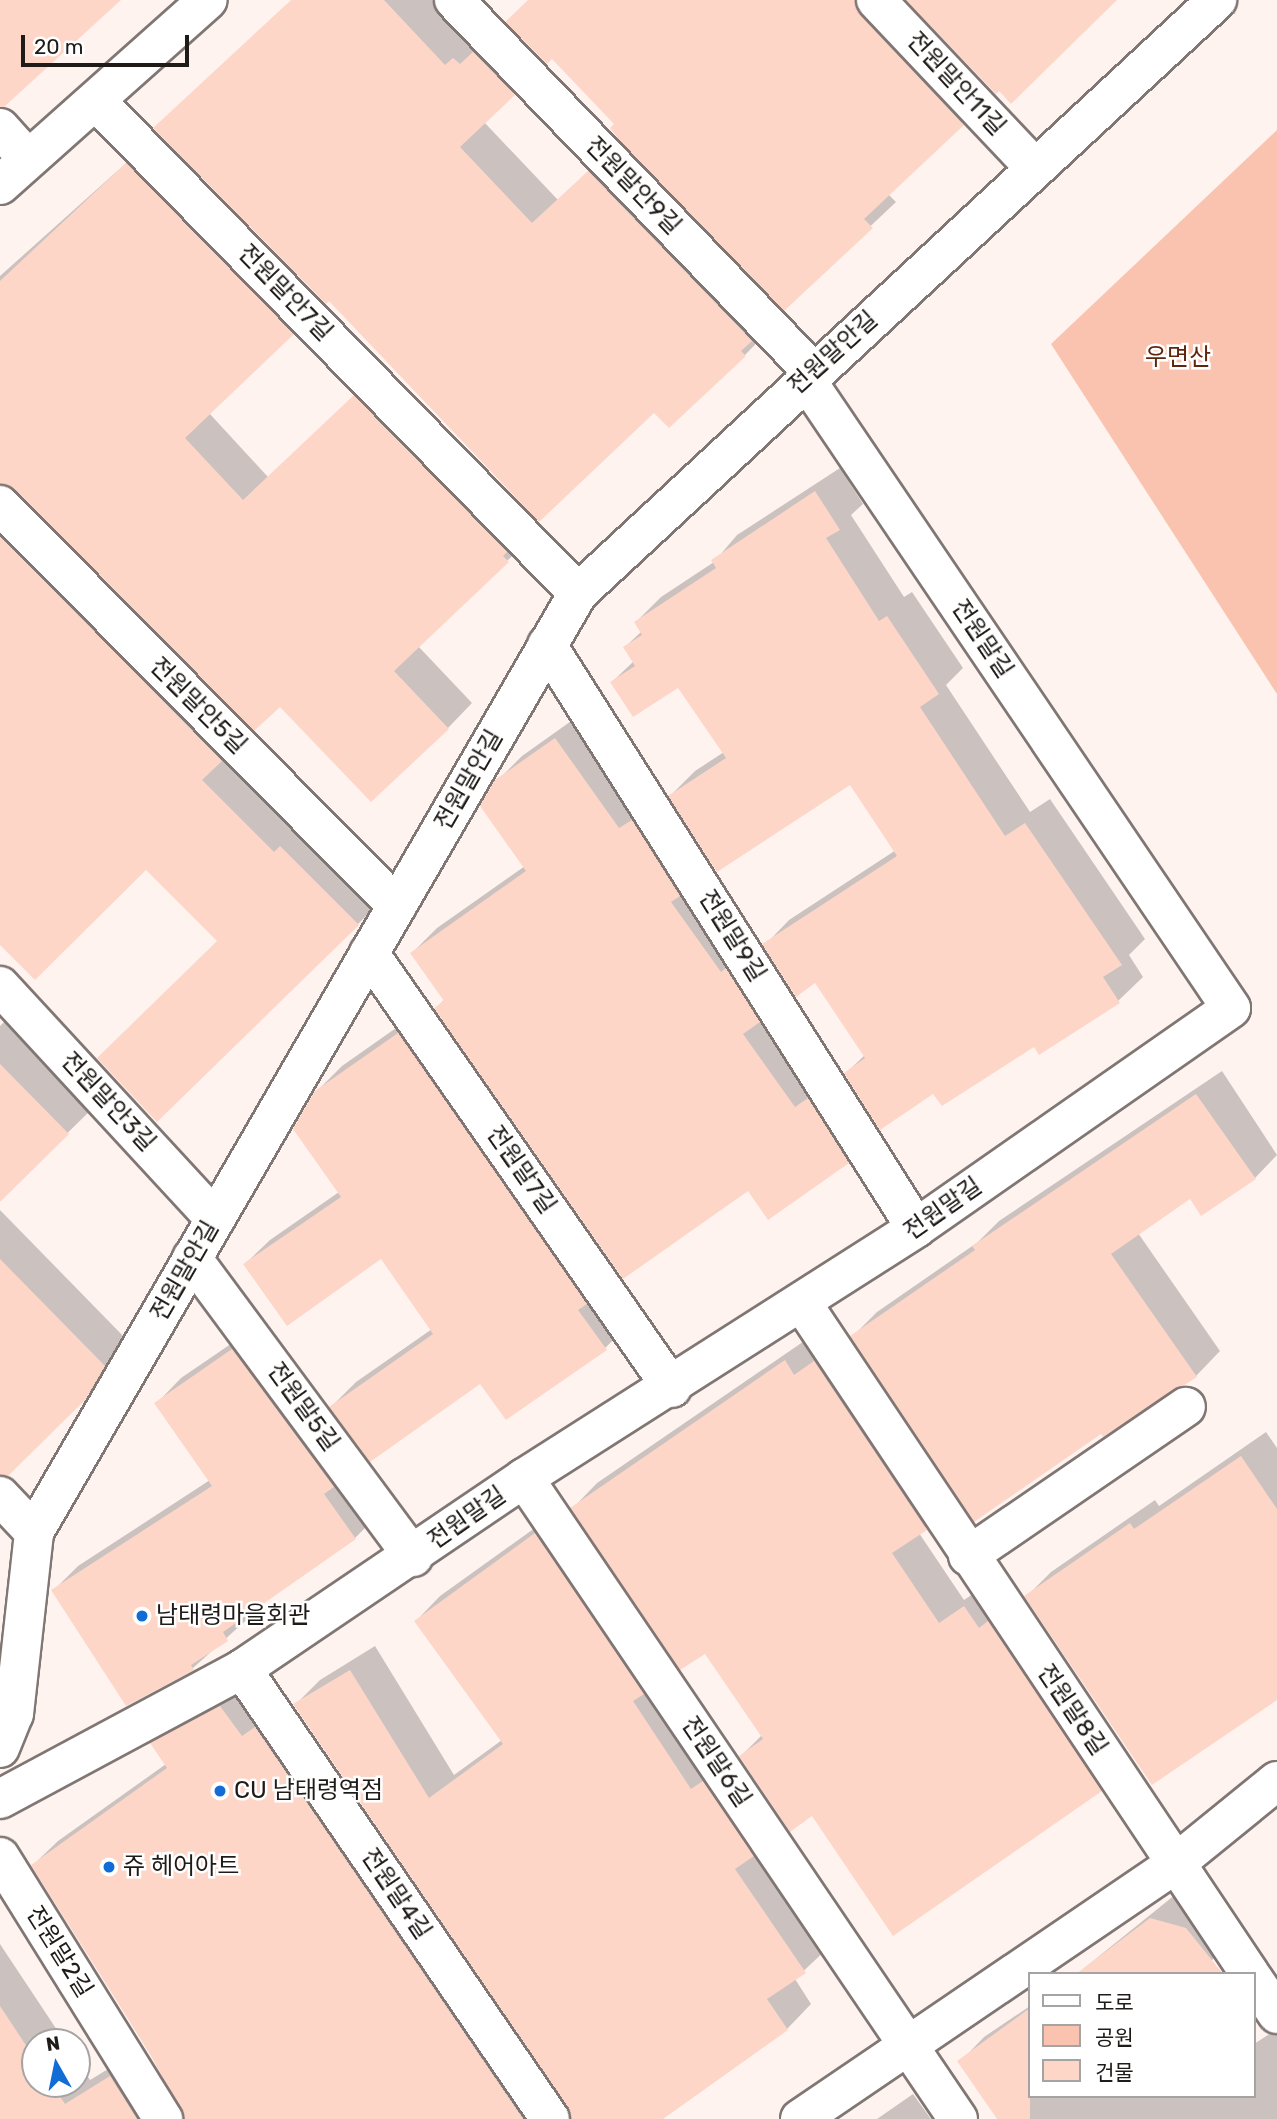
<!DOCTYPE html>
<html>
<head>
<meta charset="utf-8">
<style>
	body { margin:0 }
	#map { position:relative; width:1277px; height:2119px; overflow:hidden; background:#fef3ef; font-family:Rubik,"Noto Sans KR",sans-serif }
	div>[style] { position:absolute }
	[style*='--x'] { left:calc(var(--x)*1px); top:calc(var(--y)*1px); width:calc(var(--w)*1px); rotate:calc(var(--a)*1deg) }
	.green>* { inset:0; background:#fac3b0 }
	.shadow>* { inset:0; background:#0003 }
	.building>* { inset:0; background:#fed6c8 }
	.roads { filter:drop-shadow(2px 0 #807673) drop-shadow(-2px 0 #807673) drop-shadow(0 2px #807673) drop-shadow(0 -2px #807673) }
	.minor>* { height:38px; margin:-19px; padding:0 19px; transform-origin:19px; border-radius:19px; background:#fff }
	.dots>* { width:19px; height:19px; translate:-50% -50%; box-sizing:border-box; border:4px solid #fff; border-radius:50% }
	span { translate:-50% -50%; white-space:nowrap; text-align:center; line-height:1.15; -webkit-text-stroke:5px #fff; paint-order:stroke }
	.street-label { font-size:24px; color:#1f1b19 }
	.park-label { font-size:24px; color:#5f250d }
	.poi-label { font-size:24px; color:#1f1b19 }
	.left { translate:0 -50%; text-align:left }
	.legend { position:absolute; left:1028px; top:1972px; width:228px; height:126px; box-sizing:border-box; background:#fff; border:2px solid #a5a4a3; margin:0; padding:9px 12px; list-style:none; font-size:21px; color:#1f1b19 }
	.legend li { display:flex; align-items:center; gap:14px; height:35px }
	.legend b { width:35px; border:2px solid #a5a4a3 }
	.north { position:absolute; left:21px; top:2028px; width:70px; height:70px; box-sizing:border-box; background:#fff; border:2px solid #a5a4a3; border-radius:50%; rotate:351deg; font-size:19px; font-weight:700; line-height:28px; text-align:center; color:#1f1b19 }
	.north::after { content:''; display:block; margin:auto; width:24px; height:32px; background:#116cd5; clip-path:polygon(50% 0,100% 100%,50% 72%,0 100%) }
	.scale { position:absolute; left:21px; top:35px; width:168px; height:32px; box-sizing:border-box; border:4px solid #1f1b19; border-top:0; padding-left:9px; font-size:21px; line-height:24px; white-space:nowrap; color:#1f1b19; -webkit-text-stroke:5px #fff; paint-order:stroke }
</style>
</head>
<body>
<div id="map">
	<div class="green">
		<div style="clip-path:polygon(1277px 130px,1277px 694px,1051px 344px)"></div>
	</div>
	<div class="shadow">
		<div style="clip-path:polygon(291px 0,432px 0,471px 41px,538px 69px,484px 122px,558px 200px,614px 147px,769px 330px,745px 355px,655px 410px)"></div>
		<div style="clip-path:polygon(529px 0,894px 0,987px 99px,888px 194px,896px 202px,784px 308px,616px 124px)"></div>
		<div style="clip-path:polygon(152px 140px,317px 308px,209px 413px,268px 477px,380px 372px,532px 537px,418px 646px,472px 703px,448px 728px,280px 704px,5px 482px,9px 496px,382px 900px,358px 924px,219px 941px,146px 868px,0 942px,0 276px)"></div>
		<div style="clip-path:polygon(840px 468px,863px 504px,851px 515px,904px 597px,912px 592px,963px 668px,946px 685px,1030px 812px,1050px 799px,1145px 939px,1129px 955px,1143px 977px,1118px 1001px,934px 1091px,846px 1073px,865px 1055px,816px 981px,765px 945px,789px 920px,896px 850px,851px 783px,670px 796px,695px 771px,724px 752px,678px 686px,612px 682px,634px 661px,625px 647px,642px 631px,636px 622px,661px 597px,714px 562px,737px 535px)"></div>
		<div style="clip-path:polygon(581px 714px,873px 1137px,848px 1162px,748px 1189px,436px 1008px,445px 999px,412px 953px,437px 928px,525px 866px,496px 782px,522px 756px)"></div>
		<div style="clip-path:polygon(423px 1009px,630px 1324px,605px 1348px,480px 1382px,331px 1407px,356px 1382px,432px 1329px,382px 1257px,245px 1264px,270px 1240px,339px 1192px,316px 1092px,342px 1066px)"></div>
		<div style="clip-path:polygon(5px 1021px,92px 1109px,0 1199px,0 1026px)"></div>
		<div style="clip-path:polygon(1222px 1071px,1277px 1155px,1255px 1178px,1191px 1196px,1138px 1233px,1220px 1351px,1196px 1376px,853px 1336px,877px 1312px,978px 1242px,999px 1221px)"></div>
		<div style="clip-path:polygon(0 1210px,128px 1341px,110px 1373px,0 1478px)"></div>
		<div style="clip-path:polygon(257px 1326px,380px 1513px,355px 1538px,250px 1611px,252px 1615px,193px 1668px,127px 1704px,53px 1591px,78px 1566px,210px 1480px,157px 1403px,181px 1378px)"></div>
		<div style="clip-path:polygon(810px 1337px,951px 1504px,919px 1533px,964px 1600px,989px 1583px,1125px 1765px,1101px 1790px,813px 1814px,741px 1756px,762px 1735px,705px 1651px,573px 1508px,597px 1483px)"></div>
		<div style="clip-path:polygon(1266px 1432px,1277px 1448px,1277px 1698px,1026px 1597px,1051px 1572px,1155px 1500px,1159px 1506px)"></div>
		<div style="clip-path:polygon(560px 1510px,829px 1947px,795px 1979px,811px 2004px,787px 2029px,662px 2119px,0 2119px,0 1944px,65px 2042px,35px 2042px,35px 2084px,77px 2084px,77px 2061px,90px 2080px,136px 2052px,178px 2115px,184px 2114px,183px 2107px,33px 1865px,58px 1841px,166px 1764px,153px 1743px,177px 1719px,245px 1682px,566px 2115px,571px 2115px,570px 2106px,295px 1705px,320px 1680px,375px 1646px,454px 1775px,502px 1740px,416px 1621px,440px 1596px)"></div>
		<div style="clip-path:polygon(1176px 1894px,1237px 1936px,1212px 1960px,1195px 1974px,1077px 1974px)"></div>
		<div style="clip-path:polygon(1030px 2006px,1030px 2096px,1254px 2096px,1254px 2044px,1277px 2029px,1277px 2119px,999px 2119px,960px 2062px,984px 2037px)"></div>
		<div style="clip-path:polygon(913px 2094px,931px 2119px,877px 2119px)"></div>
	</div>
	<div class="building">
		<div style="clip-path:polygon(0 0,121px 0,4px 107px,0 107px)"></div>
		<div style="clip-path:polygon(291px 0,384px 0,445px 65px,453px 58px,460px 64px,473px 52px,515px 95px,460px 147px,532px 223px,588px 171px,752px 341px,741px 351px,746px 356px,669px 428px,654px 413px,539px 522px,329px 301px,326px 304px,153px 128px)"></div>
		<div style="clip-path:polygon(528px 0,855px 0,860px 15px,964px 125px,864px 219px,873px 228px,784px 311px,620px 141px,610px 128px,614px 124px,552px 59px,547px 64px,505px 22px)"></div>
		<div style="clip-path:polygon(906px 0,1117px 0,1011px 104px,999px 91px,996px 94px)"></div>
		<div style="clip-path:polygon(126px 163px,294px 334px,185px 438px,243px 500px,354px 395px,507px 552px,503px 556px,509px 562px,394px 671px,449px 729px,371px 802px,280px 707px,254px 731px,16px 490px,0 484px,0 281px)"></div>
		<div style="clip-path:polygon(815px 491px,840px 530px,826px 538px,879px 621px,887px 616px,939px 694px,920px 707px,1005px 836px,1025px 823px,1122px 965px,1103px 977px,1120px 1003px,1039px 1055px,1034px 1047px,942px 1106px,933px 1094px,880px 1130px,844px 1073px,865px 1058px,815px 983px,796px 997px,762px 944px,897px 856px,850px 785px,717px 872px,668px 796px,726px 758px,678px 688px,633px 717px,610px 682px,635px 666px,623px 647px,642px 635px,634px 622px,716px 568px,711px 560px)"></div>
		<div style="clip-path:polygon(0 536px,222px 761px,202px 780px,274px 852px,280px 846px,359px 925px,157px 1122px,97px 1058px,217px 941px,146px 870px,35px 980px,0 945px)"></div>
		<div style="clip-path:polygon(555px 738px,619px 828px,632px 820px,680px 896px,671px 902px,721px 972px,726px 968px,760px 1022px,743px 1034px,795px 1107px,808px 1098px,849px 1163px,768px 1220px,748px 1191px,623px 1279px,434px 1008px,444px 1001px,410px 953px,526px 871px,480px 806px,495px 780px)"></div>
		<div style="clip-path:polygon(398px 1033px,587px 1304px,578px 1310px,607px 1350px,506px 1420px,480px 1384px,370px 1462px,329px 1407px,433px 1334px,381px 1259px,287px 1326px,243px 1264px,341px 1197px,293px 1129px,315px 1091px)"></div>
		<div style="clip-path:polygon(0 1064px,69px 1134px,0 1202px)"></div>
		<div style="clip-path:polygon(1196px 1094px,1256px 1179px,1201px 1216px,1190px 1199px,1111px 1254px,1197px 1377px,1103px 1437px,1101px 1434px,974px 1522px,850px 1336px,975px 1250px,972px 1246px)"></div>
		<div style="clip-path:polygon(0 1259px,105px 1366px,85px 1400px,8px 1476px,0 1475px)"></div>
		<div style="clip-path:polygon(232px 1349px,334px 1487px,324px 1494px,356px 1539px,223px 1632px,228px 1641px,191px 1665px,194px 1670px,126px 1706px,51px 1590px,212px 1486px,154px 1403px)"></div>
		<div style="clip-path:polygon(785px 1360px,794px 1375px,814px 1361px,927px 1530px,892px 1553px,939px 1623px,964px 1606px,979px 1628px,988px 1621px,1102px 1791px,893px 1936px,812px 1816px,790px 1832px,739px 1756px,763px 1739px,705px 1654px,680px 1670px,570px 1508px)"></div>
		<div style="clip-path:polygon(1241px 1456px,1277px 1509px,1277px 1700px,1152px 1785px,1024px 1596px,1130px 1523px,1134px 1529px)"></div>
		<div style="clip-path:polygon(535px 1533px,644px 1694px,633px 1701px,691px 1789px,703px 1781px,754px 1856px,735px 1869px,806px 1973px,767px 1999px,788px 2030px,663px 2119px,572px 2119px,568px 2107px,293px 1704px,350px 1670px,429px 1798px,503px 1744px,414px 1621px)"></div>
		<div style="clip-path:polygon(220px 1706px,242px 1736px,255px 1727px,523px 2119px,185px 2119px,149px 2052px,31px 1865px,167px 1768px,150px 1743px)"></div>
		<div style="clip-path:polygon(1150px 1918px,1186px 1928px,1223px 1974px,1076px 1974px)"></div>
		<div style="clip-path:polygon(0 2006px,35px 2059px,35px 2084px,52px 2084px,65px 2104px,110px 2076px,137px 2119px,0 2119px)"></div>
		<div style="clip-path:polygon(1030px 2008px,1030px 2119px,997px 2119px,957px 2061px)"></div>
	</div>
	<div class="roads">
		<div class="minor">
			<div style="--x:454;--y:0;--w:517;--a:46.02"></div>
			<div style="--x:876;--y:0;--w:231;--a:46.6"></div>
			<div style="--x:96;--y:101;--w:689;--a:45.59"></div>
			<div style="--x:0;--y:128;--w:40;--a:48"></div>
			<div style="--x:0;--y:185;--w:278;--a:-41.7"></div>
			<div style="--x:0;--y:505;--w:564;--a:45.29"></div>
			<div style="--x:547;--y:645;--w:690;--a:57.67"></div>
			<div style="--x:369;--y:953;--w:530;--a:55.14"></div>
			<div style="--x:0;--y:986;--w:317;--a:47.3"></div>
			<div style="--x:192;--y:1258;--w:372;--a:53.5"></div>
			<div style="--x:802;--y:1303;--w:807;--a:56.27"></div>
			<div style="--x:524;--y:1478;--w:774;--a:55.9"></div>
			<div style="--x:0;--y:1496;--w:50;--a:46.6"></div>
			<div style="--x:968;--y:1556;--w:264;--a:-34.4"></div>
			<div style="--x:242;--y:1669;--w:545;--a:55.61"></div>
			<div style="--x:0;--y:1748;--w:37;--a:-68"></div>
			<div style="--x:14;--y:1714;--w:183;--a:-83.7"></div>
			<div style="--x:34;--y:1532;--w:1085;--a:-59.91"></div>
			<div style="--x:578;--y:593;--w:872;--a:-42.86"></div>
			<div style="--x:0;--y:1799;--w:275;--a:-28.2"></div>
			<div style="--x:242;--y:1669;--w:341;--a:-34.1"></div>
			<div style="--x:524;--y:1478;--w:465;--a:-32.5"></div>
			<div style="--x:916;--y:1228;--w:384;--a:-34.9"></div>
			<div style="--x:1231;--y:1008;--w:761;--a:-124.07"></div>
			<div style="--x:0;--y:1857;--w:309;--a:58.1"></div>
			<div style="--x:1254;--y:1980;--w:41;--a:55.9"></div>
			<div style="--x:800;--y:2119;--w:455;--a:-34.2"></div>
			<div style="--x:1176;--y:1863;--w:130;--a:-39.1"></div>
		</div>
	</div>
	<div class="dots">
		<div style="left:142px;top:1616px;background:#116cd5"></div>
		<div style="left:220px;top:1791px;background:#116cd5"></div>
		<div style="left:109px;top:1867px;background:#116cd5"></div>
	</div>
	<div class="street-label">
		<span style="left:956px;top:84px;rotate:47deg">전원말안11길</span>
		<span style="left:633px;top:186px;rotate:46deg">전원말안9길</span>
		<span style="left:285px;top:293px;rotate:46deg">전원말안7길</span>
		<span style="left:833px;top:353px;rotate:-42deg">전원말안길</span>
		<span style="left:982px;top:639px;rotate:56deg">전원말길</span>
		<span style="left:198px;top:706px;rotate:45deg">전원말안5길</span>
		<span style="left:469px;top:780px;rotate:-60deg">전원말안길</span>
		<span style="left:732px;top:936px;rotate:58deg">전원말9길</span>
		<span style="left:108px;top:1102px;rotate:47deg">전원말안3길</span>
		<span style="left:521px;top:1170px;rotate:55deg">전원말7길</span>
		<span style="left:943px;top:1209px;rotate:-35deg">전원말길</span>
		<span style="left:185px;top:1271px;rotate:-60deg">전원말안길</span>
		<span style="left:303px;top:1407px;rotate:54deg">전원말5길</span>
		<span style="left:467px;top:1518px;rotate:-35deg">전원말길</span>
		<span style="left:1072px;top:1710px;rotate:56deg">전원말8길</span>
		<span style="left:716px;top:1762px;rotate:56deg">전원말6길</span>
		<span style="left:396px;top:1894px;rotate:56deg">전원말4길</span>
		<span style="left:59px;top:1952px;rotate:58deg">전원말2길</span>
	</div>
	<div class="park-label">
		<span style="left:1178px;top:358px">우면산</span>
	</div>
	<div class="poi-label">
		<span class="left" style="left:156px;top:1616px">남태령마을회관</span>
		<span class="left" style="left:234px;top:1791px">CU 남태령역점</span>
		<span class="left" style="left:123px;top:1867px">쥬 헤어아트</span>
	</div>
	<ul class="legend">
	<li><b style="height:9px;background:#fff"></b>도로</li>
	<li><b style="height:19px;background:#fac3b0"></b>공원</li>
	<li><b style="height:19px;background:#fed6c8"></b>건물</li>
	</ul>
	<div class="north">N</div>
	<div class="scale">20 m</div>
</div>
</body>
</html>
